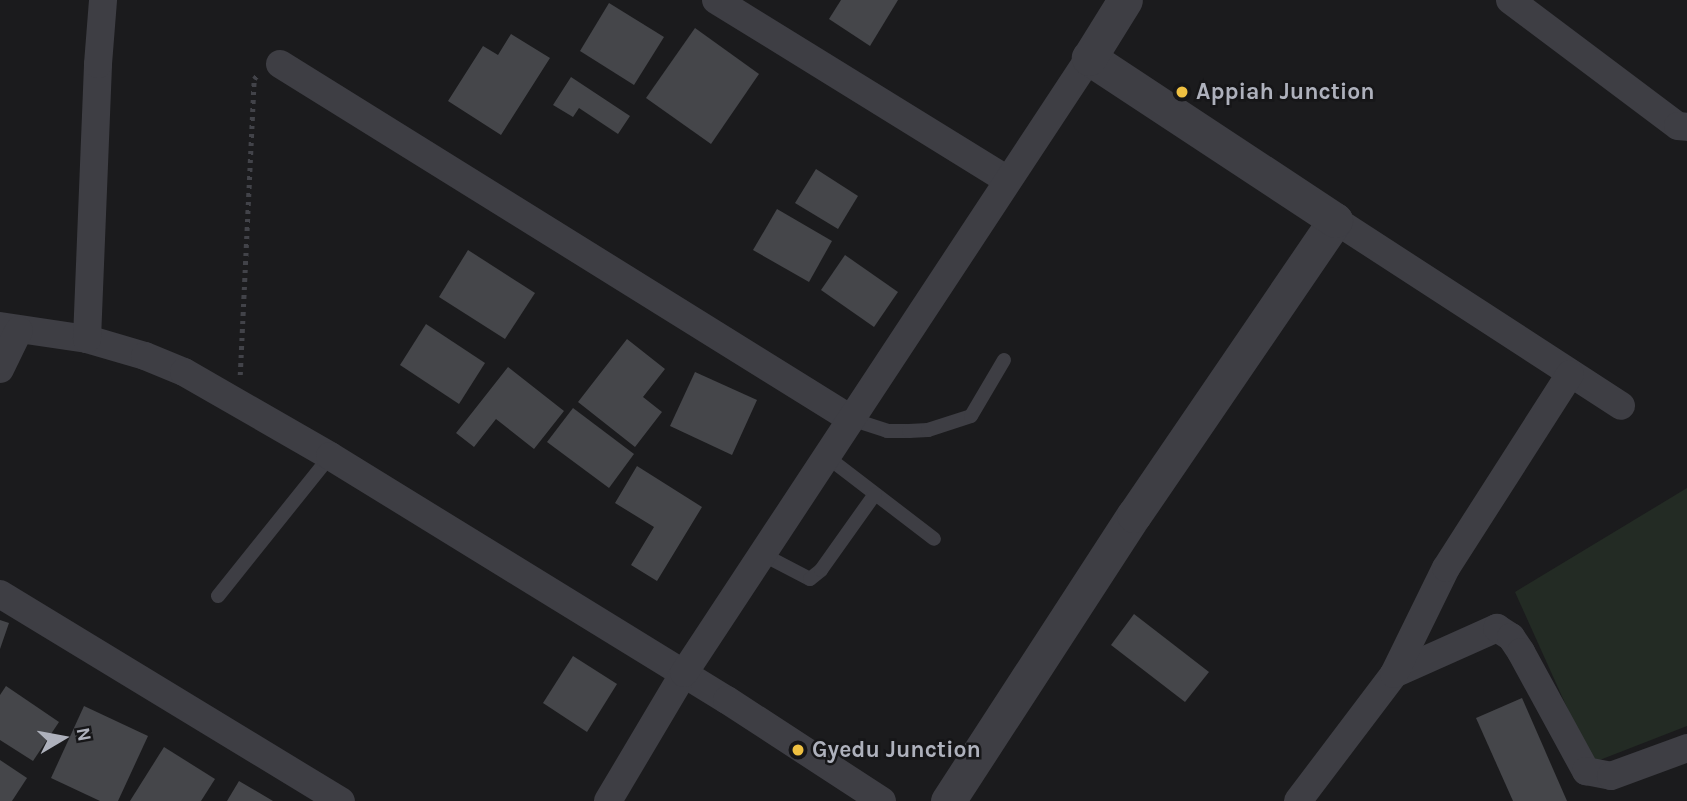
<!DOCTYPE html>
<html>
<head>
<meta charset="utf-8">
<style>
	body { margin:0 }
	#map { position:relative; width:1687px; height:801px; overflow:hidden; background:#1b1b1d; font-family:Karla,sans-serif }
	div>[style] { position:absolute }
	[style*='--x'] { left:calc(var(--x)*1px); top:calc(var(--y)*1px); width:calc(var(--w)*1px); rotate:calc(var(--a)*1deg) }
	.green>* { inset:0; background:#232b24 }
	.building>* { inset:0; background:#45464a }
	.path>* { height:4.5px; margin-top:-2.25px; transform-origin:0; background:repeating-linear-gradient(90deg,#424349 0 3.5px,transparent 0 8.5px) }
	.service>* { height:14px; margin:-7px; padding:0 7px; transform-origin:7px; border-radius:7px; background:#3e3e44 }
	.minor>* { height:28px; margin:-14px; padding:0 14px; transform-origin:14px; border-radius:14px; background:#3e3e44 }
	.tertiary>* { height:35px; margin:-17.5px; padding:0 17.5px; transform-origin:17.5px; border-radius:17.5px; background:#3e3e44 }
	.dots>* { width:19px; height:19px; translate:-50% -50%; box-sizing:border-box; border:4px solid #161618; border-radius:50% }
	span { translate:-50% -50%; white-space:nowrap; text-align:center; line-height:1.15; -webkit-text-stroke:5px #161618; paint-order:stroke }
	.poi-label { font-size:23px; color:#aeb1bc; font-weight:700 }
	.left { translate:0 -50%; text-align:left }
	.north { position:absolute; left:28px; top:703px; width:70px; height:70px; -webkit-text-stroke:5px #161618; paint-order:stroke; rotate:80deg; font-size:19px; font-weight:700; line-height:28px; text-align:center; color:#aeb1bc }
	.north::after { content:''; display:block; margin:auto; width:24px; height:32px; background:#aeb1bc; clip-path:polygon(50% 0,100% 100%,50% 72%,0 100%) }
</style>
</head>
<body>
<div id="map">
	<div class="green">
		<div style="clip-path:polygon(1687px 488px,1687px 726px,1592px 763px,1515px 592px)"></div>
	</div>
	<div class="building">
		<div style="clip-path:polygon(841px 0,898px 0,870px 46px,829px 19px)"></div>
		<div style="clip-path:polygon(609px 3px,664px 37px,634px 85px,580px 51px)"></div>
		<div style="clip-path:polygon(695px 28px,759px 74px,711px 144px,646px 98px)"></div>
		<div style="clip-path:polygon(511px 34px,550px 58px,501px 135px,448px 101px,483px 46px,498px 55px)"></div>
		<div style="clip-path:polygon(571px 77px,630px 116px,618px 134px,579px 108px,573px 117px,553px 105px)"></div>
		<div style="clip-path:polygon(816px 169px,858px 196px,838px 229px,795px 203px)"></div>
		<div style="clip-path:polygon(777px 209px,832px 241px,809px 282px,753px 250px)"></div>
		<div style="clip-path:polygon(468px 250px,535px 293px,505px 339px,439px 297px)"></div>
		<div style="clip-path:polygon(845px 255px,898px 292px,874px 327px,821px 290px)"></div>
		<div style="clip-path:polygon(426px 324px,485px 363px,459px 404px,400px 365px)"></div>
		<div style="clip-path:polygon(627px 339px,665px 369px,643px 397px,662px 412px,635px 447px,578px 402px)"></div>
		<div style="clip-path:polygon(508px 367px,564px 411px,534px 449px,496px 419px,474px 447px,456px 433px)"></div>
		<div style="clip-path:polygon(695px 372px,757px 400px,732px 455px,670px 426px)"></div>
		<div style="clip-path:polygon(573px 408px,634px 454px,609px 488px,547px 442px)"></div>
		<div style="clip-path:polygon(637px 466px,702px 507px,657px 581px,631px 565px,654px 527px,615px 503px)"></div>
		<div style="clip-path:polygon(1134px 614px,1209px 672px,1185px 702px,1111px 645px)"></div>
		<div style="clip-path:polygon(0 620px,9px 623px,0 649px)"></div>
		<div style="clip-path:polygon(573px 656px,617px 684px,587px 732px,543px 703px)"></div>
		<div style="clip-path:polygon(6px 686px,59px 722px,33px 761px,0 740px,0 695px)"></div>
		<div style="clip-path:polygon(1522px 698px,1567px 801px,1513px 801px,1476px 718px)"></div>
		<div style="clip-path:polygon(84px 706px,148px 736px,118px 801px,100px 801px,51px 778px)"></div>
		<div style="clip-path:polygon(164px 747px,215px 779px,201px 801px,130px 801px)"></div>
		<div style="clip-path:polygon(0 760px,27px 778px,12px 801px,0 801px)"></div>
		<div style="clip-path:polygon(239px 781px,273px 801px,227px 801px)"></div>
	</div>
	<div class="path">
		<div style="--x:240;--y:375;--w:296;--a:-87.3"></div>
		<div style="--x:254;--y:79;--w:6;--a:-51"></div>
	</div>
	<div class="service">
		<div style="--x:851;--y:419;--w:38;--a:18"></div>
		<div style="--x:887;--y:431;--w:22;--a:0"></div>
		<div style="--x:909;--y:431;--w:19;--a:-3"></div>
		<div style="--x:928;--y:430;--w:45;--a:-18"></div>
		<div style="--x:971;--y:416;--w:65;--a:-59.5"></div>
		<div style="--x:826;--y:456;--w:136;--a:37.5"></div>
		<div style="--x:762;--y:554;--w:54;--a:27.5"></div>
		<div style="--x:810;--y:579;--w:14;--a:-39"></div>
		<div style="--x:821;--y:570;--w:93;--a:-54.6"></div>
		<div style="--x:218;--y:596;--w:179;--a:-51.3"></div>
	</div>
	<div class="minor">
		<div style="--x:716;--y:0;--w:343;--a:31.7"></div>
		<div style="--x:1510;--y:0;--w:210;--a:36.9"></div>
		<div style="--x:1678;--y:126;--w:9;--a:6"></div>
		<div style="--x:280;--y:64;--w:672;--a:31.87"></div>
		<div style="--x:1335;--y:220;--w:341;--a:33"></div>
		<div style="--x:0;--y:326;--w:88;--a:8.5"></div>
		<div style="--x:87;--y:339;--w:60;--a:16.3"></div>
		<div style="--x:145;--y:356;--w:42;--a:22.3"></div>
		<div style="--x:184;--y:372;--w:168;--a:29.9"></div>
		<div style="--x:330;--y:456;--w:466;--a:31.6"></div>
		<div style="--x:727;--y:700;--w:185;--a:33.1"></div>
		<div style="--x:87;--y:339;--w:275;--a:-87.7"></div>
		<div style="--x:98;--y:64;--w:64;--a:-85.5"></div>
		<div style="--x:0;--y:369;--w:43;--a:-64"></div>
		<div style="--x:0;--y:594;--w:399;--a:31.3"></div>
		<div style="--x:1394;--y:674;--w:113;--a:-24.1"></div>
		<div style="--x:1497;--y:628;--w:17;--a:33"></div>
		<div style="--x:1511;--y:637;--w:18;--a:56"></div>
		<div style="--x:1521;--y:652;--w:136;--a:61.4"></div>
		<div style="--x:1586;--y:771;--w:25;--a:11"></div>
		<div style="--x:1611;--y:776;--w:81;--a:-20.2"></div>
		<div style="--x:608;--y:801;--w:149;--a:-59.3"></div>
		<div style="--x:684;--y:673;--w:736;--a:-56.63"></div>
		<div style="--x:1298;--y:801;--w:159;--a:-52.9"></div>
		<div style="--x:1394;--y:674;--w:118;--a:-63.9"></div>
		<div style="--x:1446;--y:568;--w:230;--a:-57.4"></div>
	</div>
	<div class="tertiary">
		<div style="--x:948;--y:801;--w:341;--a:-57"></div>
		<div style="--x:1134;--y:515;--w:357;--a:-55.7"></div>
		<div style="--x:1335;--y:220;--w:295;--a:-146.6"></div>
		<div style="--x:1089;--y:58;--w:68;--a:-58.2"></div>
	</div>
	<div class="dots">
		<div style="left:1182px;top:92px;background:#efc041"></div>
		<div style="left:798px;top:750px;background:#efc041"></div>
	</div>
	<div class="poi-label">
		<span class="left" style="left:1196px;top:92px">Appiah Junction</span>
		<span class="left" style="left:812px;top:750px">Gyedu Junction</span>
	</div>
	<div class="north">N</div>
</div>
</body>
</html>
